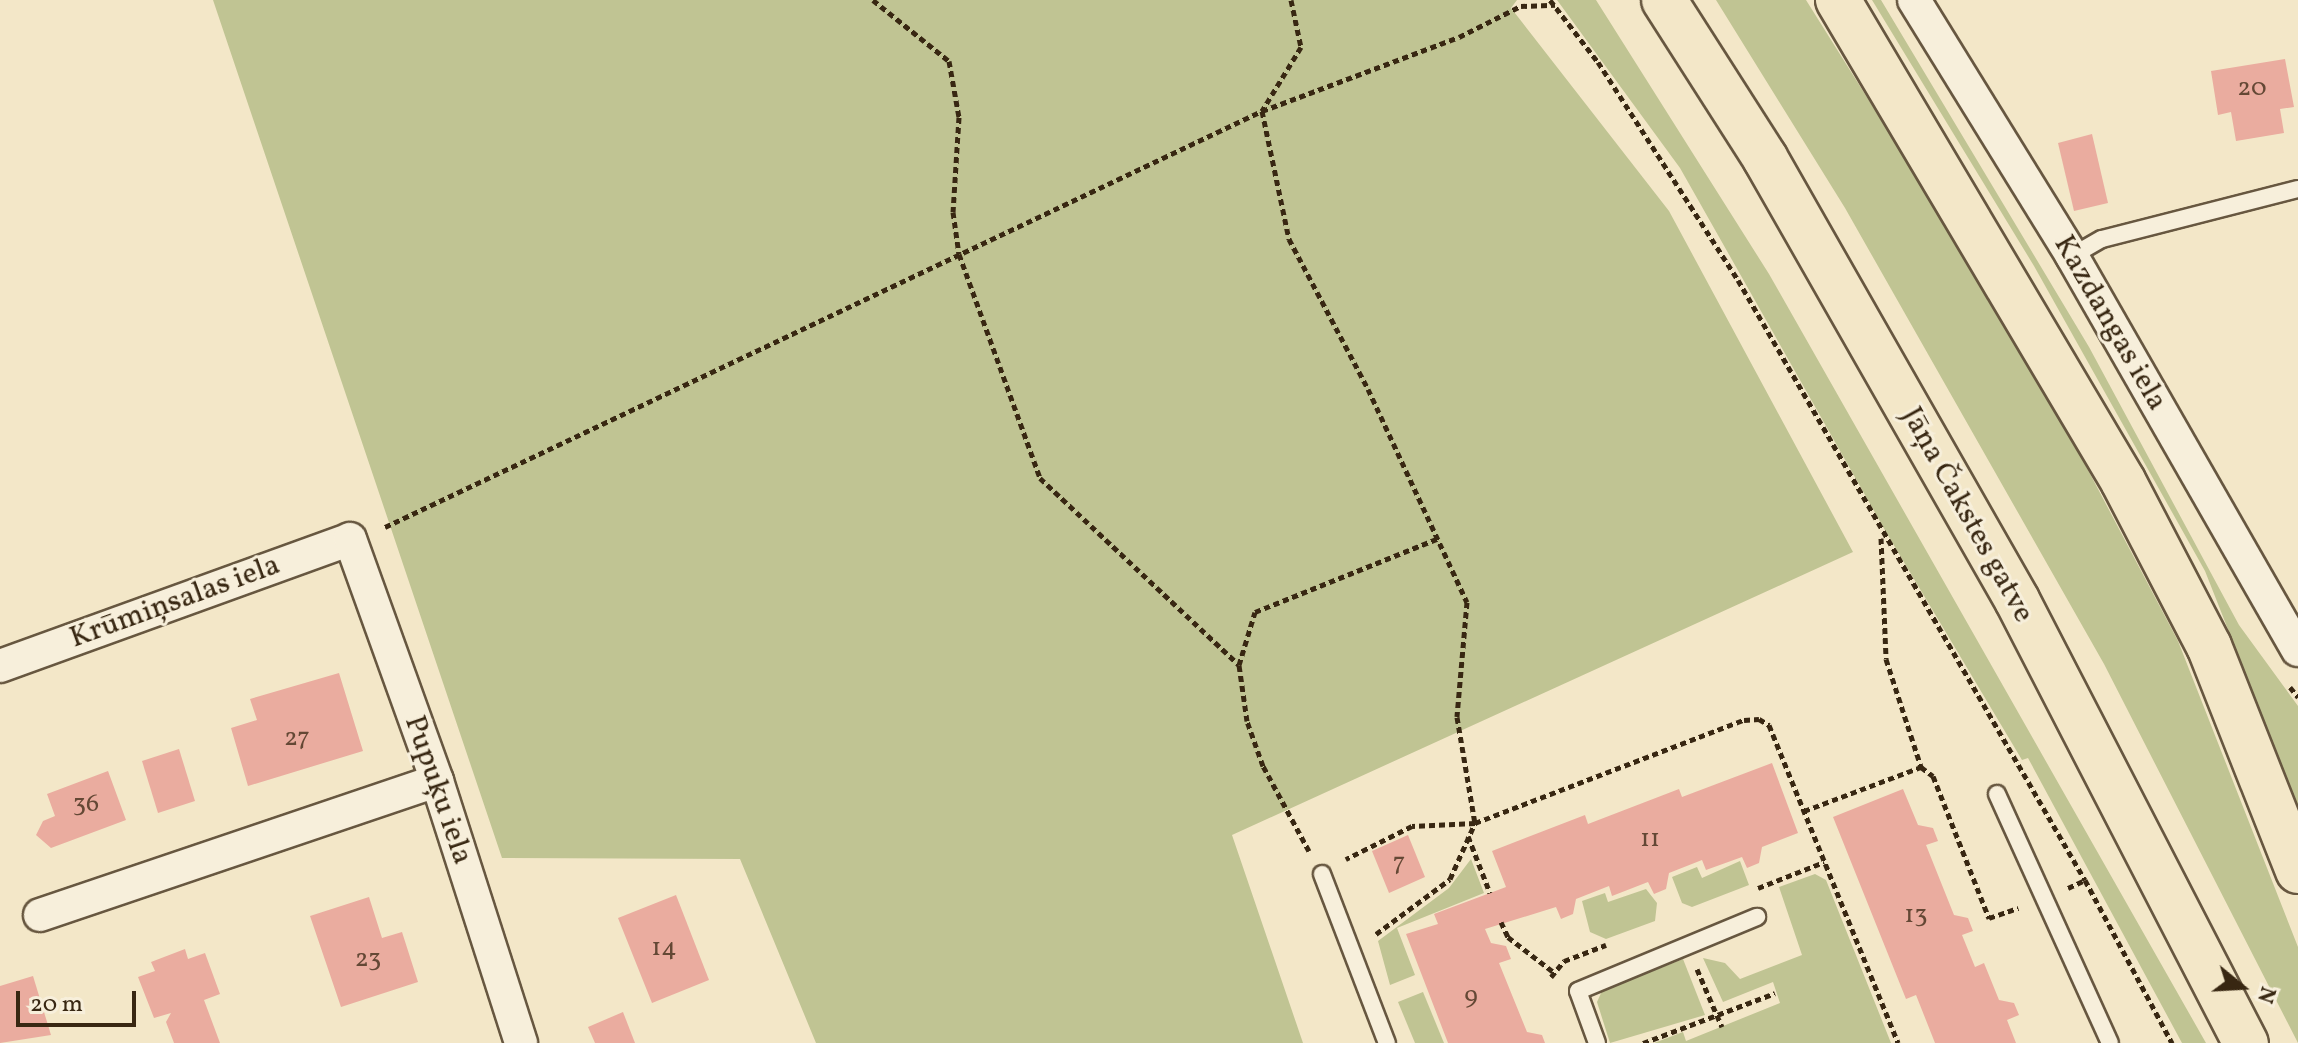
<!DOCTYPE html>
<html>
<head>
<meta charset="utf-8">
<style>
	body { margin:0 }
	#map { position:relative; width:2298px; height:1043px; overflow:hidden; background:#f3e7c8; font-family:Vollkorn,serif }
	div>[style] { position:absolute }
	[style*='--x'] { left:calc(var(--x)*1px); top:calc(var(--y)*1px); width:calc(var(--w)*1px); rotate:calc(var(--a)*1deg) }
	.green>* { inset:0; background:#c0c493 }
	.building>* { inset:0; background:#eaac9f }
	.path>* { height:5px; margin-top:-2.5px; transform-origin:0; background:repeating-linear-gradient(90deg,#382712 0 6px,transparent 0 10px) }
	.roads { filter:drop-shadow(2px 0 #675740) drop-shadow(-2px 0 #675740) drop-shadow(0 2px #675740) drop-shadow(0 -2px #675740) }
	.lane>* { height:16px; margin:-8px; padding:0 8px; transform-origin:8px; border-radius:8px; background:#f7efdb }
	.street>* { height:32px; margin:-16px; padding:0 16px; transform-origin:16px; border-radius:16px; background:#f7efdb }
	.highway>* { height:44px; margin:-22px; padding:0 22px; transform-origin:22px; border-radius:22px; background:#f3e7c8 }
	span { translate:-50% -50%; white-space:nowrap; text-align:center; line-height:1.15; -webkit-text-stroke:6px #f7efdb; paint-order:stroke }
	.number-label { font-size:26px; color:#644835 }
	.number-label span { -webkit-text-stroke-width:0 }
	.street-label { font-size:30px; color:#382712 }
	.north { position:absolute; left:2202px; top:947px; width:80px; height:80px; -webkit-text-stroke:6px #f7efdb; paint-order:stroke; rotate:108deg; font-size:22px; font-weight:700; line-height:32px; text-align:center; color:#382712 }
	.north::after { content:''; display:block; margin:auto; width:28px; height:36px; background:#382712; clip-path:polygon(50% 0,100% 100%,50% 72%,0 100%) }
	.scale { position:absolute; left:16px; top:991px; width:120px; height:36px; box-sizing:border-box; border:4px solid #382712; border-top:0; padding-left:10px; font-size:24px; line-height:28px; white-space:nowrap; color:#382712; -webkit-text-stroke:6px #f7efdb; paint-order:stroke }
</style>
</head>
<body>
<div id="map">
	<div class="green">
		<div style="clip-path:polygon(213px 0,1517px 0,1511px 8px,1669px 211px,1853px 552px,1232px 835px,1303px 1043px,816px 1043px,740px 859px,502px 858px)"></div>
		<div style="clip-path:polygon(1557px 0,1596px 0,1769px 274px,2206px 1043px,2182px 1043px,2028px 758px,2022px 760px,1886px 532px,1680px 168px)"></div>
		<div style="clip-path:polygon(1716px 0,1806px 0,1952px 233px,2078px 451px,2178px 641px,2298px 947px,2298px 1043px,2104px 664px,1845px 208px)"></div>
		<div style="clip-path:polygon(1872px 0,1881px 0,2089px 347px,2239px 625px,2298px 706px,2298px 807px,2205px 571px,2034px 266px)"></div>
		<div style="clip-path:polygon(1471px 859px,1484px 893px,1397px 928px,1415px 975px,1390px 985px,1378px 941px,1449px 888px)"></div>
		<div style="clip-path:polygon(1740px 861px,1749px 885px,1692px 907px,1682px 903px,1672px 877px,1697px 867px,1702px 878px)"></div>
		<div style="clip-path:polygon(1815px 874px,1826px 880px,1891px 1043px,1654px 1043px,1683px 1032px,1686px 1041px,1780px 1003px,1773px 982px,1723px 1002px,1703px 958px,1725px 963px,1740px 979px,1802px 955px,1779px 887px)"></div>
		<div style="clip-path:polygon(1646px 889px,1657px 903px,1655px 921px,1606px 939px,1590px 932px,1582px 901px,1605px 893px,1608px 902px)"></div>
		<div style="clip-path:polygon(1683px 959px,1705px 1015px,1610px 1043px,1597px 1002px,1602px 991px)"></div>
		<div style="clip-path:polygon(1423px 992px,1444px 1043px,1415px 1043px,1398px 1002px)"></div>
	</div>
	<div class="building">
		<div style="clip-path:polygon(2285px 59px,2294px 107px,2280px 109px,2284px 133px,2236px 141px,2231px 112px,2218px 115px,2211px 71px)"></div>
		<div style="clip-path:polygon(2092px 134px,2108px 203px,2074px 211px,2058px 143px)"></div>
		<div style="clip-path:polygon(339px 673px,363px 751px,248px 786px,231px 728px,257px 720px,250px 699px)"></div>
		<div style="clip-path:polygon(179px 749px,195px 801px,158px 813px,142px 761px)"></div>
		<div style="clip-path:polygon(1772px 763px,1798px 833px,1762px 847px,1759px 863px,1747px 868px,1742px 857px,1706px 870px,1702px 860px,1669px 873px,1666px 889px,1654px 894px,1648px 882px,1612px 896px,1609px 886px,1576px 899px,1573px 914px,1561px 919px,1556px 907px,1485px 929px,1491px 943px,1506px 946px,1511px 959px,1499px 963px,1527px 1032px,1542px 1035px,1545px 1043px,1448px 1043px,1406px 934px,1438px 924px,1434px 914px,1506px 887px,1492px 851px,1585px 815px,1588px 824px,1679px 789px,1682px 797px)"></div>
		<div style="clip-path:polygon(108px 771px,126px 820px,51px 848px,36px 835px,43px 821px,55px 816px,47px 794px)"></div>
		<div style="clip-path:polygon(1903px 789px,1918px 825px,1933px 828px,1938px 841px,1926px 845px,1954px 915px,1968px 918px,1973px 931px,1962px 935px,1975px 967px,1984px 963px,1999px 1000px,2014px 1003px,2019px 1015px,2007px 1020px,2016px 1043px,1935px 1043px,1916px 995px,1906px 999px,1833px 817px)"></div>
		<div style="clip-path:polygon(1408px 835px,1425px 877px,1389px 893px,1372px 851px)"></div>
		<div style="clip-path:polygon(676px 895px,709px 980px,652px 1003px,618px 918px)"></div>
		<div style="clip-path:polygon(369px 897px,382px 938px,402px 932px,418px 982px,341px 1007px,310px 916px)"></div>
		<div style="clip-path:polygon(185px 949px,188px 959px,205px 953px,220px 994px,204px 1000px,220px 1043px,174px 1043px,166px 1022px,171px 1013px,154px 1018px,138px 977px,155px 971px,151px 962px)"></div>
		<div style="clip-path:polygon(33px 976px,51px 1035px,0 1043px,0 986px)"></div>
		<div style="clip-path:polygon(623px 1012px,635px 1043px,595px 1043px,588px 1027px)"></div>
	</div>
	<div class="path">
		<div style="--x:873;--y:0;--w:97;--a:38.8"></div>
		<div style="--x:949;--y:61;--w:57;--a:79.9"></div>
		<div style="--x:959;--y:117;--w:95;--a:93.6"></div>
		<div style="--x:953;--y:212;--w:42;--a:81.9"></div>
		<div style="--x:959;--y:254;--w:238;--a:70.1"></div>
		<div style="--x:1040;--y:478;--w:273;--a:43.2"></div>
		<div style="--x:1291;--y:0;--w:48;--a:78"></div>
		<div style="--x:1301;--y:47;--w:75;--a:121.4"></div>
		<div style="--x:1262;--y:111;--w:131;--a:78.1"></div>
		<div style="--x:1289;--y:239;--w:170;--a:62.2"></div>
		<div style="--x:1368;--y:389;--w:235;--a:65.1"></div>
		<div style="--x:1467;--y:602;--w:115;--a:95"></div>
		<div style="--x:1457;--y:717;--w:108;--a:80.4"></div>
		<div style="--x:1475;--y:823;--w:63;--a:177.3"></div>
		<div style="--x:1412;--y:826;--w:74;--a:153.4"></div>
		<div style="--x:1550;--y:0;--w:78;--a:52.3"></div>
		<div style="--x:1598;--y:62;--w:259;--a:57.3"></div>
		<div style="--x:1738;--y:280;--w:693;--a:59.96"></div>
		<div style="--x:2085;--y:880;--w:185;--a:61.9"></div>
		<div style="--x:385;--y:527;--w:971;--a:-25.38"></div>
		<div style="--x:1262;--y:111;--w:210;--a:-20.6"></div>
		<div style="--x:1459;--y:37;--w:69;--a:-26.6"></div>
		<div style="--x:1521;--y:6;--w:34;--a:-2"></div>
		<div style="--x:1881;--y:538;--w:121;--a:87.6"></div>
		<div style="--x:1886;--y:659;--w:114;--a:72"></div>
		<div style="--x:2290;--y:687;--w:13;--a:51"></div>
		<div style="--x:1804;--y:811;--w:125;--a:-20.6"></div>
		<div style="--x:1921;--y:767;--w:15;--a:37"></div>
		<div style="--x:1933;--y:776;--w:153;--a:68.5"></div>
		<div style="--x:1989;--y:918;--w:31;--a:-19"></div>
		<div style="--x:1468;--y:836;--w:61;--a:68.9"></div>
		<div style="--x:1309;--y:851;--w:97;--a:-118.4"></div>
		<div style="--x:1263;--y:766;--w:48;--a:-109.6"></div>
		<div style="--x:1247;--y:721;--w:57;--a:-98.1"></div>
		<div style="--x:1239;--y:665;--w:55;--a:-73.2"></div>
		<div style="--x:1255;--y:612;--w:198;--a:-21.9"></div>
		<div style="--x:1758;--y:888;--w:71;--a:-21.5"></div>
		<div style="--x:2068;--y:888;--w:19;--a:-25"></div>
		<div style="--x:1501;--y:922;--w:17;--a:65"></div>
		<div style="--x:1508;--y:937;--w:59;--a:37.5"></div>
		<div style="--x:1376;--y:934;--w:92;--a:-36.6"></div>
		<div style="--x:1450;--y:879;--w:61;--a:-65.9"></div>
		<div style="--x:1475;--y:823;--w:288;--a:-21"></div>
		<div style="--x:1744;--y:720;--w:15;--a:-4"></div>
		<div style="--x:1759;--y:719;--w:12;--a:31"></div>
		<div style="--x:1769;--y:725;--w:343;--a:67.9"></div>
		<div style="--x:1697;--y:969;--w:63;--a:66.7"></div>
		<div style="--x:1551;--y:977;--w:21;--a:-51"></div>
		<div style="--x:1564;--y:961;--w:45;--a:-20.9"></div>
		<div style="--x:1643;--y:1043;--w:141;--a:-20.7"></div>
	</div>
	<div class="roads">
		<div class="lane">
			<div style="--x:2072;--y:256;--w:34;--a:-30"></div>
			<div style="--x:2102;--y:239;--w:202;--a:-14.3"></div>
			<div style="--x:1997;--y:794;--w:273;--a:65.6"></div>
			<div style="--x:1322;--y:874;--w:181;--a:69"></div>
			<div style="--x:1597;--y:1043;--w:55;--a:-110.1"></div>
			<div style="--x:1578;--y:991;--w:194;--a:-22.5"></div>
		</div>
		<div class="street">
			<div style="--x:1914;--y:0;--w:301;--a:58.3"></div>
			<div style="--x:2072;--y:256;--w:454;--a:60.2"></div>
			<div style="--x:0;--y:666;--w:372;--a:-19.9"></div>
			<div style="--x:350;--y:539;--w:257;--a:70.2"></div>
			<div style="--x:437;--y:781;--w:275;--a:72.2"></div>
			<div style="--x:40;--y:915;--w:419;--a:-18.7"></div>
		</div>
		<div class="highway">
			<div style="--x:1664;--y:0;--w:188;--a:57.4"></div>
			<div style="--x:1765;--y:158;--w:509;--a:60.31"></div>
			<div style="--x:2017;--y:600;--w:499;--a:62.7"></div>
			<div style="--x:1838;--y:0;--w:559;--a:59.35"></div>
			<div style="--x:2123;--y:481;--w:186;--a:62.5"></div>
			<div style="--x:2209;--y:646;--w:242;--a:68.4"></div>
		</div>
	</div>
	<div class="number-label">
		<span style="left:2252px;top:89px">20</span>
		<span style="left:297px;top:739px">27</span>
		<span style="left:86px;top:805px">36</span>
		<span style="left:1650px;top:840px">11</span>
		<span style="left:1399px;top:864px">7</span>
		<span style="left:1916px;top:916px">13</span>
		<span style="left:664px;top:949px">14</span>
		<span style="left:368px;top:960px">23</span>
		<span style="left:1471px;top:997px">9</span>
	</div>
	<div class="street-label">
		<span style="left:2110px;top:323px;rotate:60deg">Kazdangas iela</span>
		<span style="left:1967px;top:515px;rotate:61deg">Jāņa Čakstes gatve</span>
		<span style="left:175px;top:602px;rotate:-20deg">Krūmiņsalas iela</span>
		<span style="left:438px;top:790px;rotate:71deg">Pupuķu iela</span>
	</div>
	<div class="north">N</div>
	<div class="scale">20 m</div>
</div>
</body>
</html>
